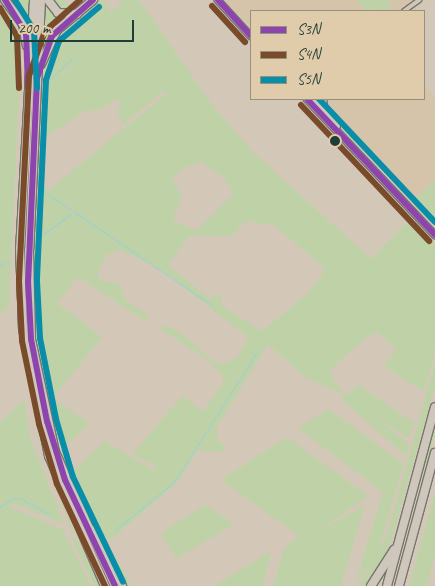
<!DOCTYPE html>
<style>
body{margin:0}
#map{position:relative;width:435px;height:586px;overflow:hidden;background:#d3c8b7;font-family:Caveat,sans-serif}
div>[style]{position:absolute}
.built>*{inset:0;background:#d5c3aa}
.green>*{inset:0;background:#bfd2a7}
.stream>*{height:1px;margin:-0.5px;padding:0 0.5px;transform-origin:0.5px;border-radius:0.5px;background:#9ccfd6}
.roads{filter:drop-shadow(1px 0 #76766d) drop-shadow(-1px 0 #76766d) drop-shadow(0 1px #76766d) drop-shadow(0 -1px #76766d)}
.minor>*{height:4px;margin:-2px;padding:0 2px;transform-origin:2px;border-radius:2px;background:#cfc7bb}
.secondary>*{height:5.5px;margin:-2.75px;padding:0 2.75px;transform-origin:2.75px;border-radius:2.75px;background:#cfc7bb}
.motorway>*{height:8px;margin:-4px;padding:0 4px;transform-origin:4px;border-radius:4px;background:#cfc7bb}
.bus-1>*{height:6px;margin:-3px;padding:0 3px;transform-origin:3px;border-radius:3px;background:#8e44ad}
.bus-2>*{height:6px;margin:-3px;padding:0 3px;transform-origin:3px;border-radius:3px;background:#7a4b2a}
.bus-3>*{height:6px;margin:-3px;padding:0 3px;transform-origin:3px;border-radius:3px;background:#088ea8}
.dots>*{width:14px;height:14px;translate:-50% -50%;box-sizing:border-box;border:2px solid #e0cbaa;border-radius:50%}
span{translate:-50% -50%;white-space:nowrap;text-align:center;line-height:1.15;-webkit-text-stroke:4px #e0cbaa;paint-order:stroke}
.legend{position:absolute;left:250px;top:10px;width:175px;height:90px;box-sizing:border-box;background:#e0cbaa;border:1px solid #93927b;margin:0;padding:6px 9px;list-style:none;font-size:15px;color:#1f3d34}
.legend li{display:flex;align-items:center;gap:10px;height:25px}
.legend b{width:25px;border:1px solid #93927b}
.scale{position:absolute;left:10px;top:20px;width:124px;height:22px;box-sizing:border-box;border:2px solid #1f3d34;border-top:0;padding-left:6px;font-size:15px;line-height:18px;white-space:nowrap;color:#1f3d34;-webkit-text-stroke:4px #e0cbaa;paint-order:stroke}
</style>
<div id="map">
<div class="built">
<div style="clip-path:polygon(225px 0,426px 0,413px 11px,251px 11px,251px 28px)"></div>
<div style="clip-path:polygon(424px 84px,435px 100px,435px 180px,412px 201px,316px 99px,424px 99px)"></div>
</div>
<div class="green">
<div style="clip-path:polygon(0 0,21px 24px,24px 33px,26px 50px,23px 114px,25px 51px,22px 33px,9px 306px,0 314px)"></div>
<div style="clip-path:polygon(8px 0,29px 0,29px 32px,20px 12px)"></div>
<div style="clip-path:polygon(51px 0,61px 0,81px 11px,59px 10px)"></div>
<div style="clip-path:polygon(evenodd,97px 0,104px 0,111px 12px,124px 0,139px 0,211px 103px,255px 154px,371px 259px,411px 218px,435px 245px,435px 351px,424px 392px,384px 366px,396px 350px,378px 332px,364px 339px,331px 369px,332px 379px,346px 395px,358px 385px,415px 423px,408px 438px,376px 418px,409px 444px,407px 457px,342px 400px,345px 395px,306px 378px,268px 344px,217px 427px,217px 440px,226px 446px,222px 452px,197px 451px,179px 481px,112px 539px,105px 537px,131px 586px,127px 586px,99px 537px,63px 457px,43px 379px,32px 287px,45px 55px,64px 28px,87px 14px,97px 0,163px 91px,166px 94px,48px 191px,42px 186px,43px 139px,85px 111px,101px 110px,115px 99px,122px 103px,117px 111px,123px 125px,163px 91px,97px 0,201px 161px,224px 178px,234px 193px,196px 231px,173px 220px,182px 196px,172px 180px,182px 169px,201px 161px,97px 0,247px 221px,275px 226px,323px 267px,323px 274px,305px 296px,262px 331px,220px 305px,223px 295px,209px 298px,168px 265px,189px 236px,231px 236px,247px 221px,97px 0,120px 250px,160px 269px,249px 338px,236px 359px,218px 365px,188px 339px,168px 326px,158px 327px,207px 360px,223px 376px,223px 384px,203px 411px,182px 396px,132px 454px,157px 467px,154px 471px,105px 441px,71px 473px,63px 448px,90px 424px,53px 398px,102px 337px,57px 303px,78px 277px,148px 323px,147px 314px,126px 301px,118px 283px,101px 281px,97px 274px,106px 255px,120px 250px)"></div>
<div style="clip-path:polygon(357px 0,387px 0,394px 8px,366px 11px)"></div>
<div style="clip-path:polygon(47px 2px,56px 14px,70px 18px,44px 46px)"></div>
<div style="clip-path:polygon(22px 117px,16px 260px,19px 341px,15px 257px)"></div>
<div style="clip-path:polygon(29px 176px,25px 254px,27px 320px,24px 250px)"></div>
<div style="clip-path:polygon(435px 180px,435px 226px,412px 201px)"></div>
<div style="clip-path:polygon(20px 344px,43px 451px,74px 533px,72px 534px,39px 440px)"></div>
<div style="clip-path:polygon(435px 362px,435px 386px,392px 539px,377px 572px,367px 586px,359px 586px,388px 531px)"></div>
<div style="clip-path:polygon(24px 399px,30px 437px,64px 524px,13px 503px,10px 507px,63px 530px,91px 586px,0 586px,0 422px)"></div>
<div style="clip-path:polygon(328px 409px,404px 464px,377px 554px,355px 585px,383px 492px,298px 428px)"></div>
<div style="clip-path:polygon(435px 426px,435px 433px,421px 483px,419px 482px)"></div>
<div style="clip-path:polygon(287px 437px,368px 496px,319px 531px,365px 505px,341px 586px,273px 586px,284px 549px,299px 536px,221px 480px)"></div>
<div style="clip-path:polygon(435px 491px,435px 553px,427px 586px,409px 586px)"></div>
<div style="clip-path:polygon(205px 505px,234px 524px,176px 559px,161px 533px)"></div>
<div style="clip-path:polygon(76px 536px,78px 541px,101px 586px,94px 586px,72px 539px)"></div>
<div style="clip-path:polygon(271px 551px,263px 586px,214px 586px)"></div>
</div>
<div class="stream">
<div style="left:46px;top:193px;width:8px;rotate:-120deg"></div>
<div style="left:42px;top:186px;width:103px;rotate:-87.8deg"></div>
<div style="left:46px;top:83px;width:35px;rotate:-43deg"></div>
<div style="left:48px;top:195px;width:27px;rotate:33deg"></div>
<div style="left:74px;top:212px;width:166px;rotate:34deg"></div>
<div style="left:38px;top:238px;width:41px;rotate:-36deg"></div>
<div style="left:0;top:266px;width:7px;rotate:-34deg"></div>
<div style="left:0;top:507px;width:15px;rotate:-37deg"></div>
<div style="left:12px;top:498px;width:9px;rotate:6deg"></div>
<div style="left:21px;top:499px;width:32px;rotate:28deg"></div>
<div style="left:115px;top:530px;width:76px;rotate:-39.1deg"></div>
<div style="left:174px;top:482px;width:156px;rotate:-57.5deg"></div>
</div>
<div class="roads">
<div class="minor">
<div style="left:404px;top:11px;width:19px;rotate:-36deg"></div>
<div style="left:324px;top:99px;width:12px;rotate:81deg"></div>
</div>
<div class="secondary">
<div style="left:218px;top:0;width:49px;rotate:47.5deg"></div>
<div style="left:307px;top:99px;width:187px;rotate:46.7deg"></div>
<div style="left:315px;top:99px;width:35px;rotate:51deg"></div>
</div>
<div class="motorway">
<div style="left:5px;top:0;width:30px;rotate:53deg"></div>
<div style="left:23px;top:24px;width:22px;rotate:80deg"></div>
<div style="left:34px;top:0;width:248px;rotate:93.2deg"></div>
<div style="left:20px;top:248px;width:81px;rotate:87.9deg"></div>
<div style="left:23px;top:329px;width:130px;rotate:78.4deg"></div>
<div style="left:49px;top:456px;width:142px;rotate:66.7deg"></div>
<div style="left:41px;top:0;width:250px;rotate:92.7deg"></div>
<div style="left:29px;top:250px;width:89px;rotate:88.7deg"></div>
<div style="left:31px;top:339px;width:116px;rotate:78deg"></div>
<div style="left:55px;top:452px;width:147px;rotate:65.9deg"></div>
<div style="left:48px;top:0;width:16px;rotate:52deg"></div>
<div style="left:58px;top:13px;width:19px;rotate:3deg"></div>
<div style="left:41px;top:64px;width:38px;rotate:-65deg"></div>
<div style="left:57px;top:30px;width:47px;rotate:-39.8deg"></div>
<div style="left:92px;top:530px;width:64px;rotate:61.8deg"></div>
<div style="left:371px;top:586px;width:43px;rotate:-57.4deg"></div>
<div style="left:387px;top:586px;width:185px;rotate:-75deg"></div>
<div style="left:399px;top:586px;width:138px;rotate:-74.9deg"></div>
</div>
</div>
<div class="bus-1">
<div style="left:5px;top:0;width:39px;rotate:58deg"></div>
<div style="left:26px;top:33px;width:55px;rotate:87.9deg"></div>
<div style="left:93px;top:0;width:55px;rotate:138.7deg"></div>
<div style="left:52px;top:36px;width:45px;rotate:109.7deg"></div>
<div style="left:37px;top:78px;width:203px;rotate:92.5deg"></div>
<div style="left:28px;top:281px;width:58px;rotate:87deg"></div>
<div style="left:31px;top:339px;width:84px;rotate:79deg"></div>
<div style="left:47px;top:421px;width:62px;rotate:73deg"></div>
<div style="left:65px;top:480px;width:117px;rotate:64.7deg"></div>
<div style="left:218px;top:0;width:49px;rotate:47.5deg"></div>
<div style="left:307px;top:99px;width:187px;rotate:46.7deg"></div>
</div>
<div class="bus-2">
<div style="left:80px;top:0;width:47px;rotate:138.5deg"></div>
<div style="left:45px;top:31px;width:48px;rotate:109.6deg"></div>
<div style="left:29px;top:76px;width:205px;rotate:92.8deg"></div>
<div style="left:19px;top:281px;width:60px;rotate:87.1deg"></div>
<div style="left:22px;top:341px;width:85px;rotate:78.4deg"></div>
<div style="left:39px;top:424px;width:63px;rotate:73.3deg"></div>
<div style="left:57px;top:484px;width:113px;rotate:64.8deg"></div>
<div style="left:212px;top:6px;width:49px;rotate:47.5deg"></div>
<div style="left:0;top:8px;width:33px;rotate:59deg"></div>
<div style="left:17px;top:36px;width:52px;rotate:87.8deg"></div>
<div style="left:301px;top:105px;width:187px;rotate:46.7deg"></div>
</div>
<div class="bus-3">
<div style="left:15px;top:0;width:36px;rotate:58deg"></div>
<div style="left:34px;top:31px;width:57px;rotate:87deg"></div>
<div style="left:99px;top:7px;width:52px;rotate:139.6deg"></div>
<div style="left:59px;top:41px;width:41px;rotate:108.4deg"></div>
<div style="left:46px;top:80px;width:201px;rotate:92.6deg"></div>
<div style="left:37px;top:281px;width:57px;rotate:87deg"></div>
<div style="left:40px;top:338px;width:83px;rotate:78.8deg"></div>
<div style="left:56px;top:419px;width:60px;rotate:73.7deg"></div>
<div style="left:73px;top:477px;width:116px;rotate:64.5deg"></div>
<div style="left:319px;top:99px;width:169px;rotate:46.7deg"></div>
</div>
<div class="dots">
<div style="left:335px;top:141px;background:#1f3d34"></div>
</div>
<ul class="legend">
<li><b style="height:6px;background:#8e44ad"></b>S3N</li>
<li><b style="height:6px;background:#7a4b2a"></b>S4N</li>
<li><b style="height:6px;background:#088ea8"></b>S5N</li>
</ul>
<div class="scale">200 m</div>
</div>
